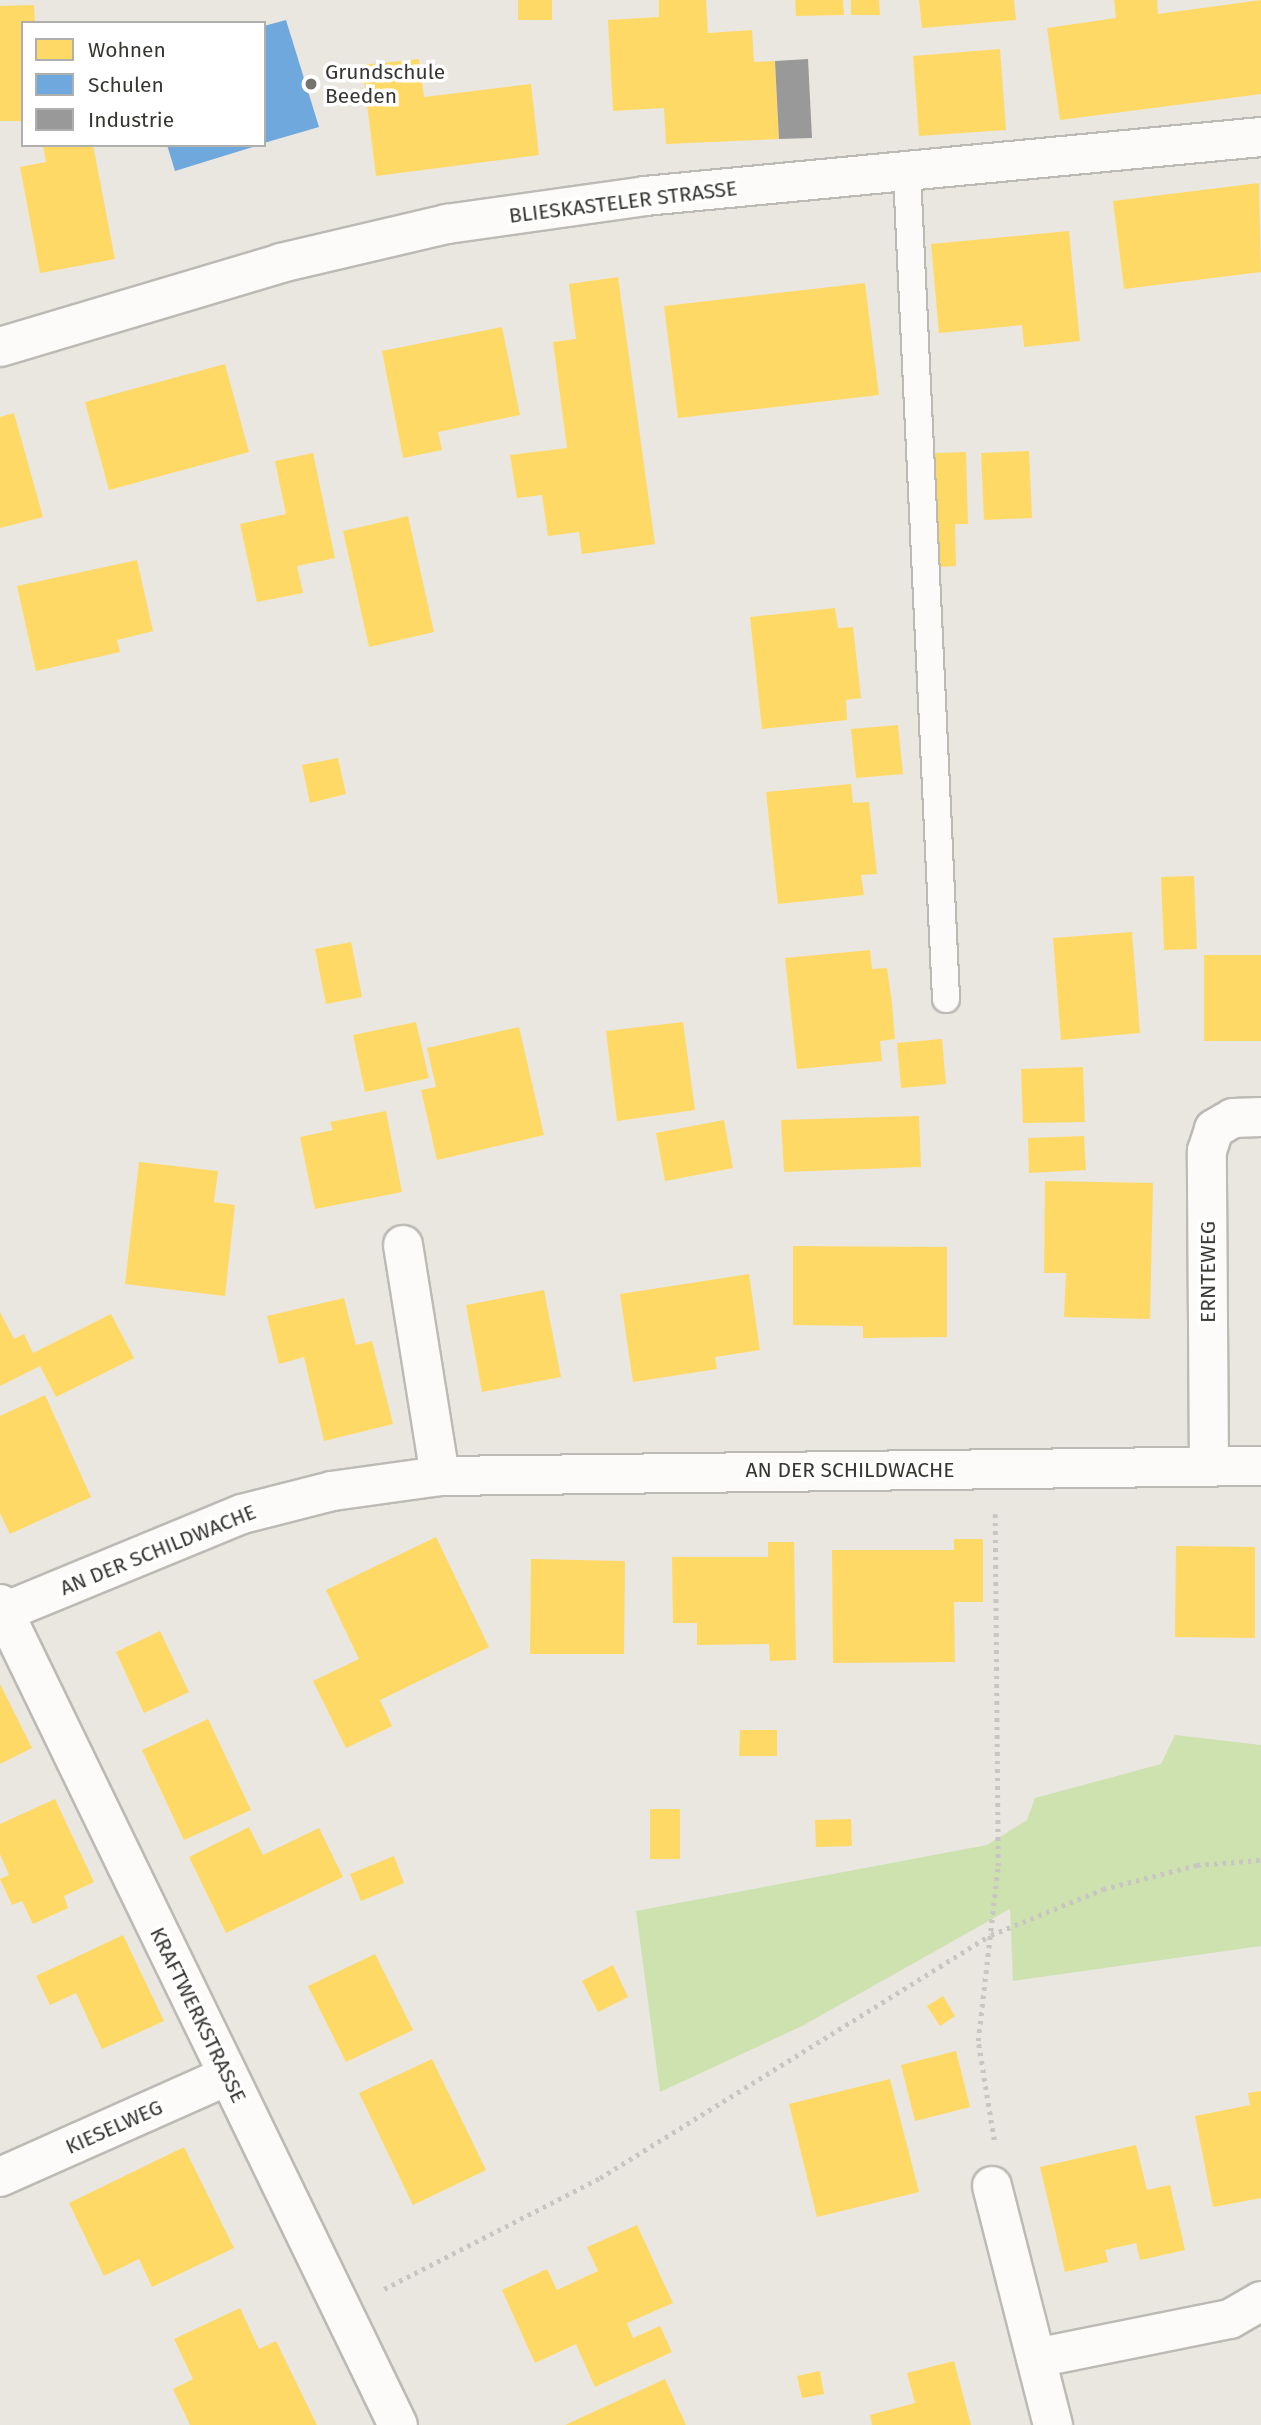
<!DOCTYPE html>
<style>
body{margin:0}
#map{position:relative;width:1261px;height:2425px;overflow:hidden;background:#e9e7e0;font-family:"Fira Sans",sans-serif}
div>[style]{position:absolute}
.green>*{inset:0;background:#cee2b0}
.homes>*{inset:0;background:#ffd966}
.schools>*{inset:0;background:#6fa8dc}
.industry>*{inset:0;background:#999}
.path>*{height:4.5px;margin-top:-2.25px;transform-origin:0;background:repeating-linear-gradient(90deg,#c7c6c3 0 3.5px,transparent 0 8.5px)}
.roads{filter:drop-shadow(2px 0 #bcbab5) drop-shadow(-2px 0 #bcbab5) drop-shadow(0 2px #bcbab5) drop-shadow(0 -2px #bcbab5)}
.service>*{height:26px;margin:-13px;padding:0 13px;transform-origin:13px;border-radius:13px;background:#fcfbfa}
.minor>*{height:38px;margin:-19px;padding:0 19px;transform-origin:19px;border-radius:19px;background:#fcfbfa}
.tertiary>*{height:38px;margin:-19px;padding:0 19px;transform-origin:19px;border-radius:19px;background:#fcfbfa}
.dots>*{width:19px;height:19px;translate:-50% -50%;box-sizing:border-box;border:4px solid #fff;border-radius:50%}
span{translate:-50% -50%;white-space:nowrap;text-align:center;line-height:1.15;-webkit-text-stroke:7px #fff;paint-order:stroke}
.poi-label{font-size:21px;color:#373631}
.left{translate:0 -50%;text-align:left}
.street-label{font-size:21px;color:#373631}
.legend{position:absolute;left:21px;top:21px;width:245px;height:126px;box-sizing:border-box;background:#fff;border:2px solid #afafad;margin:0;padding:9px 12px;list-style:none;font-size:21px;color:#373631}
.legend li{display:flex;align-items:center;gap:14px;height:35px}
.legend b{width:35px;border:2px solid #afafad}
</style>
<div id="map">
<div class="green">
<div style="clip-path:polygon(1175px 1735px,1261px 1745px,1261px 1946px,1013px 1981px,1010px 1909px,802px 2026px,660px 2092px,636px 1911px,987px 1845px,1027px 1820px,1035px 1798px,1161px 1764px)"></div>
</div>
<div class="homes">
<div style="clip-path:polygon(518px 0,552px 0,552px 20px,518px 20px)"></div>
<div style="clip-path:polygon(659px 0,706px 0,708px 33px,752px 30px,754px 62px,775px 61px,779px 139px,666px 144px,664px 108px,613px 111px,608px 20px,659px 17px)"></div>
<div style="clip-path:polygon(795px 0,843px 0,844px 15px,796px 16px)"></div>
<div style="clip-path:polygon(851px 0,879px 0,880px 15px,851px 15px)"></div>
<div style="clip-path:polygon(919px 0,1014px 0,1016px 20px,922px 28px)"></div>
<div style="clip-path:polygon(1114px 0,1157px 0,1158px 14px,1261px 0,1261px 94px,1060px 120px,1047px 28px,1116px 18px)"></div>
<div style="clip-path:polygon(34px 5px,35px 23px,23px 23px,23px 121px,0 121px,0 6px)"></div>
<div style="clip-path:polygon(1000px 49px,1006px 130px,919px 136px,913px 56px)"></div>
<div style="clip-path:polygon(419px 59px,424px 97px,531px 84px,539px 155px,376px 176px,362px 65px)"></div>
<div style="clip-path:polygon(43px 145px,93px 145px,115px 259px,40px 273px,20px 167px,46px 162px)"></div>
<div style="clip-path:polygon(1259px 183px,1261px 272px,1124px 289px,1113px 201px)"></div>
<div style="clip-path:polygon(1069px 231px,1080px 341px,1024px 347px,1022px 325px,939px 333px,931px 244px)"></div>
<div style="clip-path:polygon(618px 277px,655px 544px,582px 554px,579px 532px,548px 536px,542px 495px,517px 498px,510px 455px,567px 448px,553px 342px,576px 339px,569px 284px)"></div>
<div style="clip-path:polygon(865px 283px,879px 395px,678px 418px,664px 306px)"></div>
<div style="clip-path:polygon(502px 327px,520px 415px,438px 432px,442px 450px,403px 458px,382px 351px)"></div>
<div style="clip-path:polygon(225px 364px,249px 452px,109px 490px,85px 402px)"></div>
<div style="clip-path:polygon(14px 413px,43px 517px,0 528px,0 417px)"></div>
<div style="clip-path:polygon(1029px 451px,1032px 518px,984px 520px,981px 453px)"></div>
<div style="clip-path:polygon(966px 452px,968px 524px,955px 524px,956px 566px,939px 567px,935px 453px)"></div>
<div style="clip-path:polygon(313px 453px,335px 558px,297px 566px,303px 593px,257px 602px,240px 524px,286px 514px,275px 461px)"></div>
<div style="clip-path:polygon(408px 516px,434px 632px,369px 647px,343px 531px)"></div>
<div style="clip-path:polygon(137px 560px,153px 631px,117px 640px,120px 652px,36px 671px,17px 586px)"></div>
<div style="clip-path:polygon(835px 608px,838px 628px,853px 627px,861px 698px,846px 700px,847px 720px,762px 729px,750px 617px)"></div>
<div style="clip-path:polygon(898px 725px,903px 774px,856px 778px,851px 729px)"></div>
<div style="clip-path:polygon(338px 758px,346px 794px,310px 803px,302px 765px)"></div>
<div style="clip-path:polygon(851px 784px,853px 803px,869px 802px,877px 874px,861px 875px,864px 895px,778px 904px,766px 792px)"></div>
<div style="clip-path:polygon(1194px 876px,1197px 949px,1164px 950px,1161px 877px)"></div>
<div style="clip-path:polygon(1132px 932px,1140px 1033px,1061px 1040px,1053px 938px)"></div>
<div style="clip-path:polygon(351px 942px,362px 997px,326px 1004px,315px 949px)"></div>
<div style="clip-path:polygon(870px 950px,872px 969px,887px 968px,892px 1003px,895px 1039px,880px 1041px,882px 1061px,797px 1069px,785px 958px)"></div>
<div style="clip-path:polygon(1204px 955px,1261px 955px,1261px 1041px,1204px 1041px)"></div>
<div style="clip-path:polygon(416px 1022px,429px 1078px,365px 1092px,353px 1035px)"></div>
<div style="clip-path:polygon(683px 1022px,695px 1110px,617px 1121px,606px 1031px)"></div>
<div style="clip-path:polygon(519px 1027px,544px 1135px,437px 1160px,421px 1090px,436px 1087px,427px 1048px)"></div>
<div style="clip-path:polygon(942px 1039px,946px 1084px,901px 1088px,897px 1043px)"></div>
<div style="clip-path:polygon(1083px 1067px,1085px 1122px,1023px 1123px,1021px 1069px)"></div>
<div style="clip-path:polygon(386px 1111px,402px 1192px,315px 1209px,300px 1137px,333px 1130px,330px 1122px)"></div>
<div style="clip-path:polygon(919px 1116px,921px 1167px,784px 1172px,781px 1120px)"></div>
<div style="clip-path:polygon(724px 1120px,733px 1168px,665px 1181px,656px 1133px)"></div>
<div style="clip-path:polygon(1084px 1136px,1086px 1170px,1029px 1173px,1028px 1138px)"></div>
<div style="clip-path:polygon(139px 1162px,218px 1171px,214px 1202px,235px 1205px,225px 1296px,125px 1284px)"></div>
<div style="clip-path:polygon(1045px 1181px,1153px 1183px,1150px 1319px,1064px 1317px,1066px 1273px,1044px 1273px)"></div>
<div style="clip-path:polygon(793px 1246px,947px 1247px,947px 1337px,863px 1338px,863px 1326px,793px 1325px)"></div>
<div style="clip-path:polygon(749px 1274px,760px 1350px,715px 1357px,717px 1369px,633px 1382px,620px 1294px)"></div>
<div style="clip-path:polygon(544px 1290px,561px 1377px,482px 1392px,466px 1305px)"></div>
<div style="clip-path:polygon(344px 1298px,356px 1345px,372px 1341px,393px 1424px,324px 1441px,304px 1357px,279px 1364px,267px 1316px)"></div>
<div style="clip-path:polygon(0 1312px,14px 1339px,24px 1334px,33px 1353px,111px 1314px,134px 1358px,56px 1397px,40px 1366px,0 1386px)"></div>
<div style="clip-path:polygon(45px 1395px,91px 1497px,10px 1534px,0 1513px,0 1416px)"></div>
<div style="clip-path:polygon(436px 1537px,489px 1647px,380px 1700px,392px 1726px,346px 1748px,313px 1681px,359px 1659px,326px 1590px)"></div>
<div style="clip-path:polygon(954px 1539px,983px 1539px,983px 1602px,954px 1602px,955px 1662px,833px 1663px,832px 1550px,954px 1550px)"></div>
<div style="clip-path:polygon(768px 1542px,794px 1542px,796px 1660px,770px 1661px,769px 1644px,697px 1645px,697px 1623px,673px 1623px,672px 1557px,768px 1557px)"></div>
<div style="clip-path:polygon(1176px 1546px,1255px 1547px,1255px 1638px,1175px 1637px)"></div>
<div style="clip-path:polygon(531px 1559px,625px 1561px,624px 1654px,530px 1654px)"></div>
<div style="clip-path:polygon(160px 1631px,189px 1692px,144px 1713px,116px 1652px)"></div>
<div style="clip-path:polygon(0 1684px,32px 1748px,0 1764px)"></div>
<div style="clip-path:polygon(208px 1719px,251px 1810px,184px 1840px,142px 1750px)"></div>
<div style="clip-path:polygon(740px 1730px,777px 1730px,777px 1756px,739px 1756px)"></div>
<div style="clip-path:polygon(55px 1799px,94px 1882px,64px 1896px,68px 1908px,33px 1924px,22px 1901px,12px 1905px,0 1879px,9px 1875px,0 1854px,0 1824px)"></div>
<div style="clip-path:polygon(650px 1809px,680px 1809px,680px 1859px,650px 1859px)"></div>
<div style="clip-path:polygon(851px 1819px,852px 1846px,816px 1847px,815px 1820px)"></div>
<div style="clip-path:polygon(249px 1827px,263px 1855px,319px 1828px,343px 1877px,226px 1933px,189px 1857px)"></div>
<div style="clip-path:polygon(394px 1856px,404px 1883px,361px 1901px,350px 1874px)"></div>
<div style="clip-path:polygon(123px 1935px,164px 2021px,102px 2049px,76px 1993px,50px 2005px,36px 1976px)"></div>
<div style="clip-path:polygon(375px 1954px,413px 2030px,346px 2062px,308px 1986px)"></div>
<div style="clip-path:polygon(613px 1965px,628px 1997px,598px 2012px,582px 1981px)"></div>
<div style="clip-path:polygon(943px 1996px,955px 2016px,940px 2026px,927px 2006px)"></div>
<div style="clip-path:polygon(956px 2051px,970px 2107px,915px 2121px,901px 2065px)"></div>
<div style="clip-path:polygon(432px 2059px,486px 2170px,413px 2205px,359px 2093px)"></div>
<div style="clip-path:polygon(890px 2079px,919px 2192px,817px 2217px,789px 2104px)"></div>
<div style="clip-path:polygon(1261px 2091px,1261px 2198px,1213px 2207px,1195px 2116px,1250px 2105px,1248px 2093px)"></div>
<div style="clip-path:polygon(1136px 2145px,1147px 2190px,1170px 2185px,1185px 2250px,1140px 2260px,1136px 2243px,1105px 2250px,1108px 2262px,1065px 2272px,1040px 2167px)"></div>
<div style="clip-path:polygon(184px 2147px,234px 2248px,152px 2287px,139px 2259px,104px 2276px,69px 2203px)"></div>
<div style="clip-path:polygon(637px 2225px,673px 2303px,627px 2323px,633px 2338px,660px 2326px,672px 2352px,595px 2387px,576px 2344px,535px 2363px,502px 2290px,547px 2269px,557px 2290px,598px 2271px,587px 2247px)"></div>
<div style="clip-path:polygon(240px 2308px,259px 2349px,276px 2341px,317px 2425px,190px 2425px,173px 2389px,193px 2379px,174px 2339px)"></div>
<div style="clip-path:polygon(954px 2361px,971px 2425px,872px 2425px,870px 2415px,915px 2403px,907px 2373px)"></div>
<div style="clip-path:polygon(820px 2371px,824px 2394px,802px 2398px,797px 2376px)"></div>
<div style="clip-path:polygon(665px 2379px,686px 2425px,565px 2425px)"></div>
</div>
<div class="schools">
<div style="clip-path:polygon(286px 20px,319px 127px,264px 143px,264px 26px)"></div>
<div style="clip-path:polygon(167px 145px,256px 145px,256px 146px,175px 171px)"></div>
</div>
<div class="industry">
<div style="clip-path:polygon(808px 59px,812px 138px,779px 139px,775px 61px)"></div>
</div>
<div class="path">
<div style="left:994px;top:2140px;width:100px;rotate:-99.2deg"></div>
<div style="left:978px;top:2041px;width:176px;rotate:-83.5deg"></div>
<div style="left:998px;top:1866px;width:352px;rotate:-90.5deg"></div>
<div style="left:384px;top:2289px;width:243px;rotate:-27.2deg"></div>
<div style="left:600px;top:2178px;width:460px;rotate:-31.9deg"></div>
<div style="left:991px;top:1935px;width:121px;rotate:-22.3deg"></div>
<div style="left:1103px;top:1889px;width:97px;rotate:-14.3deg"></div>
<div style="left:1197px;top:1865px;width:64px;rotate:-4.5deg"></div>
</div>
<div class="roads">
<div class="service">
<div style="left:907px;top:174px;width:826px;rotate:87.29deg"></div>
</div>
<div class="minor">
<div style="left:403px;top:1245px;width:234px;rotate:80.9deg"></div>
<div style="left:1209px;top:1467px;width:316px;rotate:-90.4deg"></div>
<div style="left:1207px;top:1151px;width:23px;rotate:-72deg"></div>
<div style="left:1214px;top:1129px;width:22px;rotate:-30deg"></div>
<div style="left:1233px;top:1118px;width:28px;rotate:-2deg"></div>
<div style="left:0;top:1604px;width:912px;rotate:64.14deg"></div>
<div style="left:4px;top:1612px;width:257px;rotate:-22.4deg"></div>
<div style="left:242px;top:1514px;width:93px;rotate:-14.3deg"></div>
<div style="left:332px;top:1491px;width:109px;rotate:-7.9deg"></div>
<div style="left:440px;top:1476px;width:821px;rotate:-0.7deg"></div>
<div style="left:0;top:2177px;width:248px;rotate:-24deg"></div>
<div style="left:992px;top:2186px;width:247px;rotate:75.7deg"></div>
<div style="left:1036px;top:2358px;width:198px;rotate:-11.4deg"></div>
<div style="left:1230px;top:2319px;width:36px;rotate:-30deg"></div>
</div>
<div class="tertiary">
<div style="left:0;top:347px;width:293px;rotate:-16.6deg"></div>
<div style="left:281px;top:263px;width:171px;rotate:-13.2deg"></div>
<div style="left:447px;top:224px;width:200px;rotate:-8deg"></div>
<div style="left:645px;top:196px;width:619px;rotate:-5.47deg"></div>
</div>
</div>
<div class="dots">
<div style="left:311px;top:84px;background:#75746e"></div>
</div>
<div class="poi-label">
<span class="left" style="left:325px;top:84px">Grundschule<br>Beeden</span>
</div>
<div class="street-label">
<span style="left:623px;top:202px;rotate:-7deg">BLIESKASTELER STRASSE</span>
<span style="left:1208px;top:1272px;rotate:-90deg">ERNTEWEG</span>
<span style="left:850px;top:1470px">AN DER SCHILDWACHE</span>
<span style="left:158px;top:1550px;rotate:-22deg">AN DER SCHILDWACHE</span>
<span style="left:198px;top:2015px;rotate:64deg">KRAFTWERKSTRASSE</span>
<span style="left:114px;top:2127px;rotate:-24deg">KIESELWEG</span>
</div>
<ul class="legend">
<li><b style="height:19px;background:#ffd966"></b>Wohnen</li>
<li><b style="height:19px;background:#6fa8dc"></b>Schulen</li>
<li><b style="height:19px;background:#999"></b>Industrie</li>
</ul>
</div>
